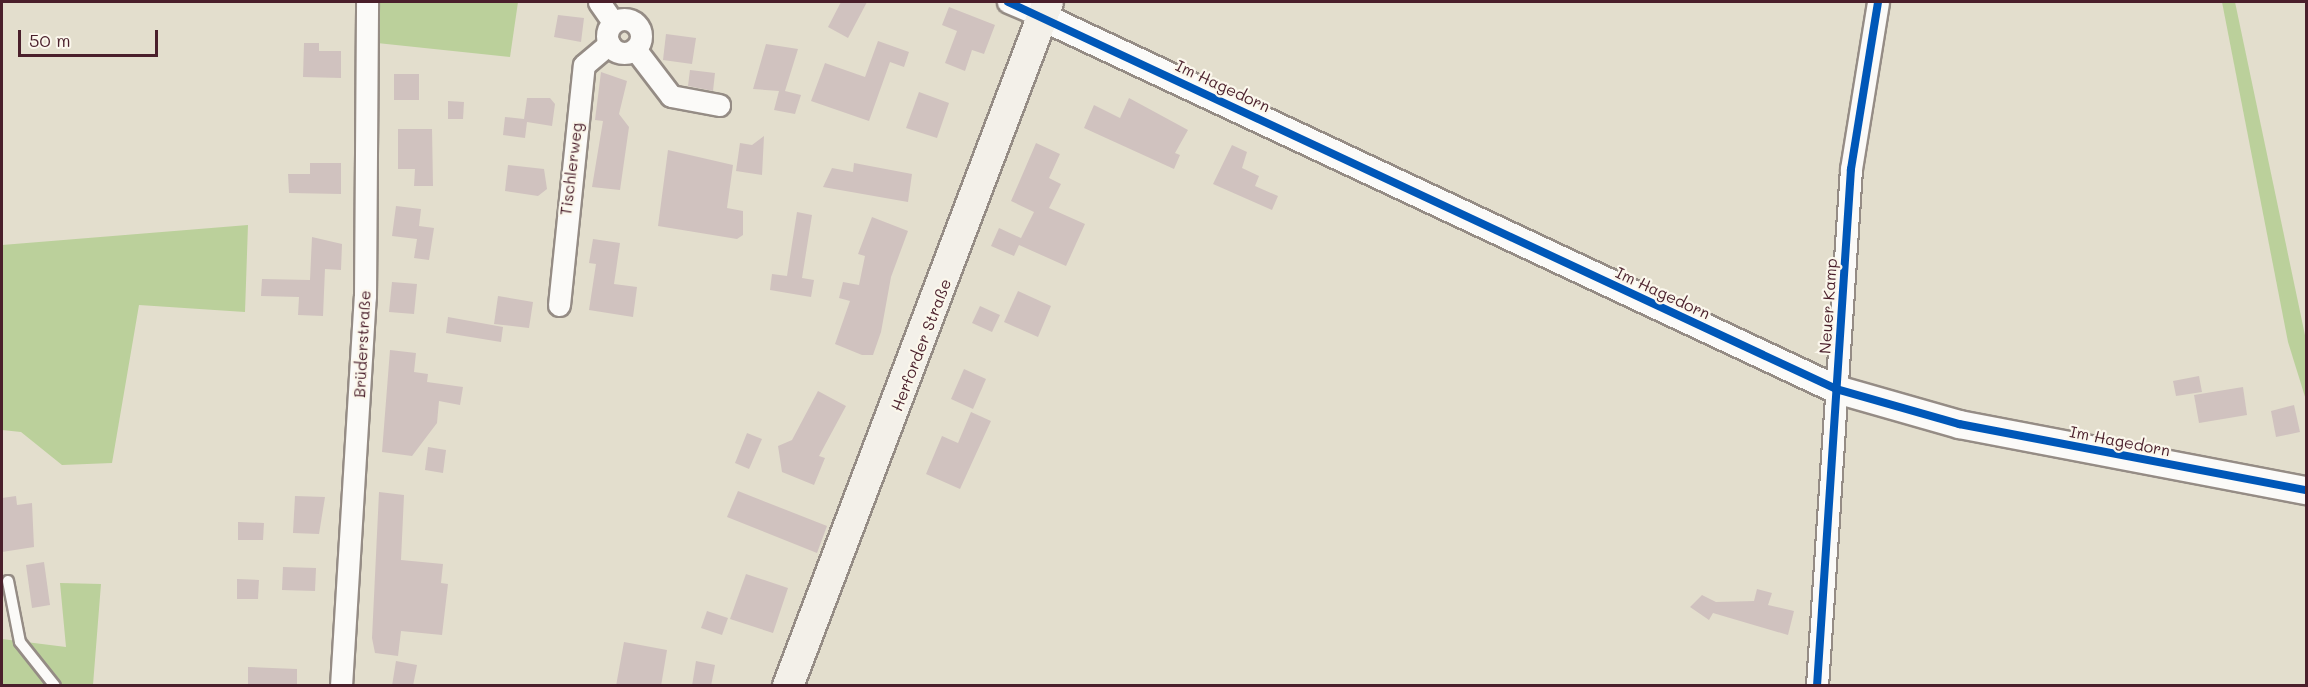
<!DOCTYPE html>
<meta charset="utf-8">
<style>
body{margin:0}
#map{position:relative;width:2308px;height:687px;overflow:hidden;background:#e3decd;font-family:Mali,sans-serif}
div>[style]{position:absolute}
.green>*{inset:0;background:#bbd09b}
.building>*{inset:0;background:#d0c2bf}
.roads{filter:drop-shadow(2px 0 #958c85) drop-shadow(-2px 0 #958c85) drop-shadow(0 2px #958c85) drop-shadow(0 -2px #958c85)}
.service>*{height:10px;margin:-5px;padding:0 5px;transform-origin:5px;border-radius:5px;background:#fbfaf8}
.minor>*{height:21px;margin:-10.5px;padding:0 10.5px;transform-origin:10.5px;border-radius:10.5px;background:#fbfaf8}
.minor>.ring{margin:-10.5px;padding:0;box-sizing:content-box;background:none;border:21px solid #fbfaf8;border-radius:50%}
.tertiary>*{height:27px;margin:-13.5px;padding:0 13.5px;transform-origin:13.5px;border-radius:13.5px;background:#fbfaf8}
.secondary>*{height:30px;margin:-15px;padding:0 15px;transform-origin:15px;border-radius:15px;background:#f3f0e9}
.cycleway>*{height:8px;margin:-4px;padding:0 4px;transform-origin:4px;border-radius:4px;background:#0057b8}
span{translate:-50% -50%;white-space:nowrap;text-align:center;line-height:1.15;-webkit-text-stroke:4.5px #fbf7ec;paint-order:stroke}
.street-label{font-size:16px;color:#4a1f2b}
.frame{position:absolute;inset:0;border:3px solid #4a1f2b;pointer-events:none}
.scale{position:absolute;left:18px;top:30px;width:140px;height:27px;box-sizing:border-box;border:3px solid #4a1f2b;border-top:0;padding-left:8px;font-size:18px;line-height:21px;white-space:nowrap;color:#4a1f2b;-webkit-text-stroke:4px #fbf7ec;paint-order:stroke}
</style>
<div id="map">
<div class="green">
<div style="clip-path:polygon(378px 2px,518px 2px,510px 57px,377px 43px)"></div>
<div style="clip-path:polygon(2222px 2px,2235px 2px,2306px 340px,2306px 400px,2288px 342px)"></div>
<div style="clip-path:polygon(248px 225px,245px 312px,139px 305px,112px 463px,62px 465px,21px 432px,2px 430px,2px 245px)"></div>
<div style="clip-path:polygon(60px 583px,101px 584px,93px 685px,2px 685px,2px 639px,66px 647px)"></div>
</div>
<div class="building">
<div style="clip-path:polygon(841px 2px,867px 2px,848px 38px,828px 27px)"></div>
<div style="clip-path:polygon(949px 7px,995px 25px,984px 54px,972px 50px,965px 71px,945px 63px,957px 31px,942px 25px)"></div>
<div style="clip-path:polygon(558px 15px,584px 18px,581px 42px,554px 37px)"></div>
<div style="clip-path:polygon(666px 34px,696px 38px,692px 64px,663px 60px)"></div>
<div style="clip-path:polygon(878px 41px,909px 52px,904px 67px,890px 62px,869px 121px,811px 101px,825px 63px,865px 77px)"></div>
<div style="clip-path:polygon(304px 43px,319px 43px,319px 51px,341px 51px,341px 78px,303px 77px)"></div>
<div style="clip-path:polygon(766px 44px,798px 49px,785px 91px,801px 95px,795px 114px,774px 110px,779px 91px,753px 89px)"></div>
<div style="clip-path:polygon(690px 70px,715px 73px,713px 91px,688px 86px)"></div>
<div style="clip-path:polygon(601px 72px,627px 81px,619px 114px,629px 127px,620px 190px,592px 187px,603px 121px,595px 120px)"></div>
<div style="clip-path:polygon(394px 74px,419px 74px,419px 100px,394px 100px)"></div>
<div style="clip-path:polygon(919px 92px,949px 103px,937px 138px,906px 128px)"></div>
<div style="clip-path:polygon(527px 98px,550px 98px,555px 104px,552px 126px,527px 122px,525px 138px,503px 135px,505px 117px,524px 119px)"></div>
<div style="clip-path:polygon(1129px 98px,1188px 130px,1175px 153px,1180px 155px,1174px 169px,1084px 128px,1094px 105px,1120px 118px)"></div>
<div style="clip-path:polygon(448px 101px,464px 102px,463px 119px,448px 119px)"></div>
<div style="clip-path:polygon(398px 129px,432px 129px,433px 186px,414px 186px,415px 169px,398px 169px)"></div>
<div style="clip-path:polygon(764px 136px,762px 175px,736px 171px,740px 143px,752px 145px)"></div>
<div style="clip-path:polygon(1036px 143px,1060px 154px,1049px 178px,1061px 184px,1049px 208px,1085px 224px,1066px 266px,1019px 245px,1014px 256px,991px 246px,999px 228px,1021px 238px,1034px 212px,1011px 201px)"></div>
<div style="clip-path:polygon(1232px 145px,1247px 152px,1242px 168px,1259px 176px,1255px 186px,1278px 196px,1272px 210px,1213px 184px)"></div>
<div style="clip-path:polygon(668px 150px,733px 165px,727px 208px,743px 211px,743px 235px,737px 239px,658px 226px)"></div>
<div style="clip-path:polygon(310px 163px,341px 163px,341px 194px,289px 193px,288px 174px,310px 174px)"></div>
<div style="clip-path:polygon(854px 163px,912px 174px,908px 202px,823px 187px,832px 168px,853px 172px)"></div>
<div style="clip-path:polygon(508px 165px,544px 169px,547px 189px,538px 196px,505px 191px)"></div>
<div style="clip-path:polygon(396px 206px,421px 209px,419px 226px,434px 228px,429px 260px,414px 258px,417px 239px,392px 236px)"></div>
<div style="clip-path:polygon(797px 212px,812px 215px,802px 278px,814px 280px,811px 297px,770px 290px,772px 274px,787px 276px)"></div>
<div style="clip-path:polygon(872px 217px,908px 231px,891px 277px,881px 332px,873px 355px,862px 355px,835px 344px,850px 301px,839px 298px,843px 282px,859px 285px,865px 256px,858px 254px)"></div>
<div style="clip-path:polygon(312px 237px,342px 244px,341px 270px,325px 269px,323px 316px,298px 315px,299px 297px,261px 296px,262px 279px,310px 280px)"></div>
<div style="clip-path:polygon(593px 239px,620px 243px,614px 284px,637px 287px,633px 317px,589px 310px,596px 264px,589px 263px)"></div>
<div style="clip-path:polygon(392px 282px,417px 284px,414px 314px,389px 312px)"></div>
<div style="clip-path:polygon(1018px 291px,1051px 306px,1038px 337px,1004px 322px)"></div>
<div style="clip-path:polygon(498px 296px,533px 302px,529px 328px,494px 324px)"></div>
<div style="clip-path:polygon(980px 306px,1000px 315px,992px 332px,972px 323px)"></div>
<div style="clip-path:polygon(448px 317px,503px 327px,501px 342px,446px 333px)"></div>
<div style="clip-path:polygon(390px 350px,416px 353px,414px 372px,428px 374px,427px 382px,463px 387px,460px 405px,439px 401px,437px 423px,412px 456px,382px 452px)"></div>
<div style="clip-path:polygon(964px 369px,986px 379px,973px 409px,951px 399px)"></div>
<div style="clip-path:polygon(2199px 376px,2202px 392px,2176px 396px,2173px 381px)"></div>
<div style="clip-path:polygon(2243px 387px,2247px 415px,2199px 423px,2194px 395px)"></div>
<div style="clip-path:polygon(818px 391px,846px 406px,819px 456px,825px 458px,814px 485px,782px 472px,778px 446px,792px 440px)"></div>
<div style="clip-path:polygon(2294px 405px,2300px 432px,2276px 437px,2271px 411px)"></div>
<div style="clip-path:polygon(971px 412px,991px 421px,960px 489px,926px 474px,942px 436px,958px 443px)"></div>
<div style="clip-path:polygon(747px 433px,762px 439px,749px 469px,735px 463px)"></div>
<div style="clip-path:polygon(428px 447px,446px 450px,443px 473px,425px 470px)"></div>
<div style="clip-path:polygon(738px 491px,827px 526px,817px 553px,727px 517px)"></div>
<div style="clip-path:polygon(379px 492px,404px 495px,401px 560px,443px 564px,441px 583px,448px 584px,442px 635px,401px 631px,398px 656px,375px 653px,372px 638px)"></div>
<div style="clip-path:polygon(16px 496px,17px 505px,32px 503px,34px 547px,2px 552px,2px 498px)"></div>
<div style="clip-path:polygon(295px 496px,325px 497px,319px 534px,293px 533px)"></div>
<div style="clip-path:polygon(238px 522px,264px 523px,263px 540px,238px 540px)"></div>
<div style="clip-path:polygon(44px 562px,50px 605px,32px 608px,26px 565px)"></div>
<div style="clip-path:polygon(283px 567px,316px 568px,315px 591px,282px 590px)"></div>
<div style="clip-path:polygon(746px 574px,788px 588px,773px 633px,730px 619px)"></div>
<div style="clip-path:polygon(237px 579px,259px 580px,258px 599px,237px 599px)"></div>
<div style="clip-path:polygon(1757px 589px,1772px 593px,1768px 605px,1794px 611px,1788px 635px,1713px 613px,1709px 620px,1690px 607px,1702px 595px,1716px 602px,1754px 601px)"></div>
<div style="clip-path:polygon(707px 611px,728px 618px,722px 635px,701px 628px)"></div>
<div style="clip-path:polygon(624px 642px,667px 650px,661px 686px,616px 686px)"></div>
<div style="clip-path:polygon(396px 661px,417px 665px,413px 686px,392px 686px)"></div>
<div style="clip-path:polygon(696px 661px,715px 665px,711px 686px,692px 686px)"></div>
<div style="clip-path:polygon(248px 667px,297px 669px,297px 686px,248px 686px)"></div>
</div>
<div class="roads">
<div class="service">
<div style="left:8px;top:581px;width:62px;rotate:78.9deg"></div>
<div style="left:20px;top:642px;width:56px;rotate:51.5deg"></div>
</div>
<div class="minor">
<div style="left:599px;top:2px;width:24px;rotate:55deg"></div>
<div style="left:1008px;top:2px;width:38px;rotate:23deg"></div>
<div class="ring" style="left:607px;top:19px;width:13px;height:13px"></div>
<div style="left:635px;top:49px;width:59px;rotate:52.5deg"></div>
<div style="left:671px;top:96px;width:49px;rotate:10.6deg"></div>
<div style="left:559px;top:305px;width:241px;rotate:-84.1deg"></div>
<div style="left:584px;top:65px;width:33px;rotate:-40deg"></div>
<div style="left:341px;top:686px;width:390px;rotate:-86.5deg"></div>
<div style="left:365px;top:297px;width:295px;rotate:-89.6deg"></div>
<div style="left:1817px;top:686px;width:518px;rotate:-86.24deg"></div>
<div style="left:1851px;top:169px;width:169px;rotate:-80.8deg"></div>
</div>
<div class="tertiary">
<div style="left:1043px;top:17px;width:876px;rotate:25.13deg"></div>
<div style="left:1836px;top:389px;width:128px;rotate:15.9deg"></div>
<div style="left:1959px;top:424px;width:353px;rotate:10.8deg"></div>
</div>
<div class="secondary">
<div style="left:788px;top:686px;width:732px;rotate:-69.19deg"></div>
</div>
</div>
<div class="cycleway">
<div style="left:1008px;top:2px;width:914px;rotate:25.05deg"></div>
<div style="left:1836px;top:389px;width:128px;rotate:15.9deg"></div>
<div style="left:1959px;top:424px;width:353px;rotate:10.8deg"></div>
<div style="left:1817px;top:686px;width:518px;rotate:-86.24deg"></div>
<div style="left:1851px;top:169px;width:169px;rotate:-80.8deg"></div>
</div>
<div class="street-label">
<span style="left:1223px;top:86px;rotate:25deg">Im Hagedorn</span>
<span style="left:571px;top:169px;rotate:-83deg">Tischlerweg</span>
<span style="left:1663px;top:293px;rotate:25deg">Im Hagedorn</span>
<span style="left:1828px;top:306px;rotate:-86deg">Neuer Kamp</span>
<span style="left:362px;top:344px;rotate:-87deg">Brüderstraße</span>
<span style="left:921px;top:345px;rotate:-69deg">Herforder Straße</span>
<span style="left:2120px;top:441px;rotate:11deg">Im Hagedorn</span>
</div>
<div class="frame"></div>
<div class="scale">50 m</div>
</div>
